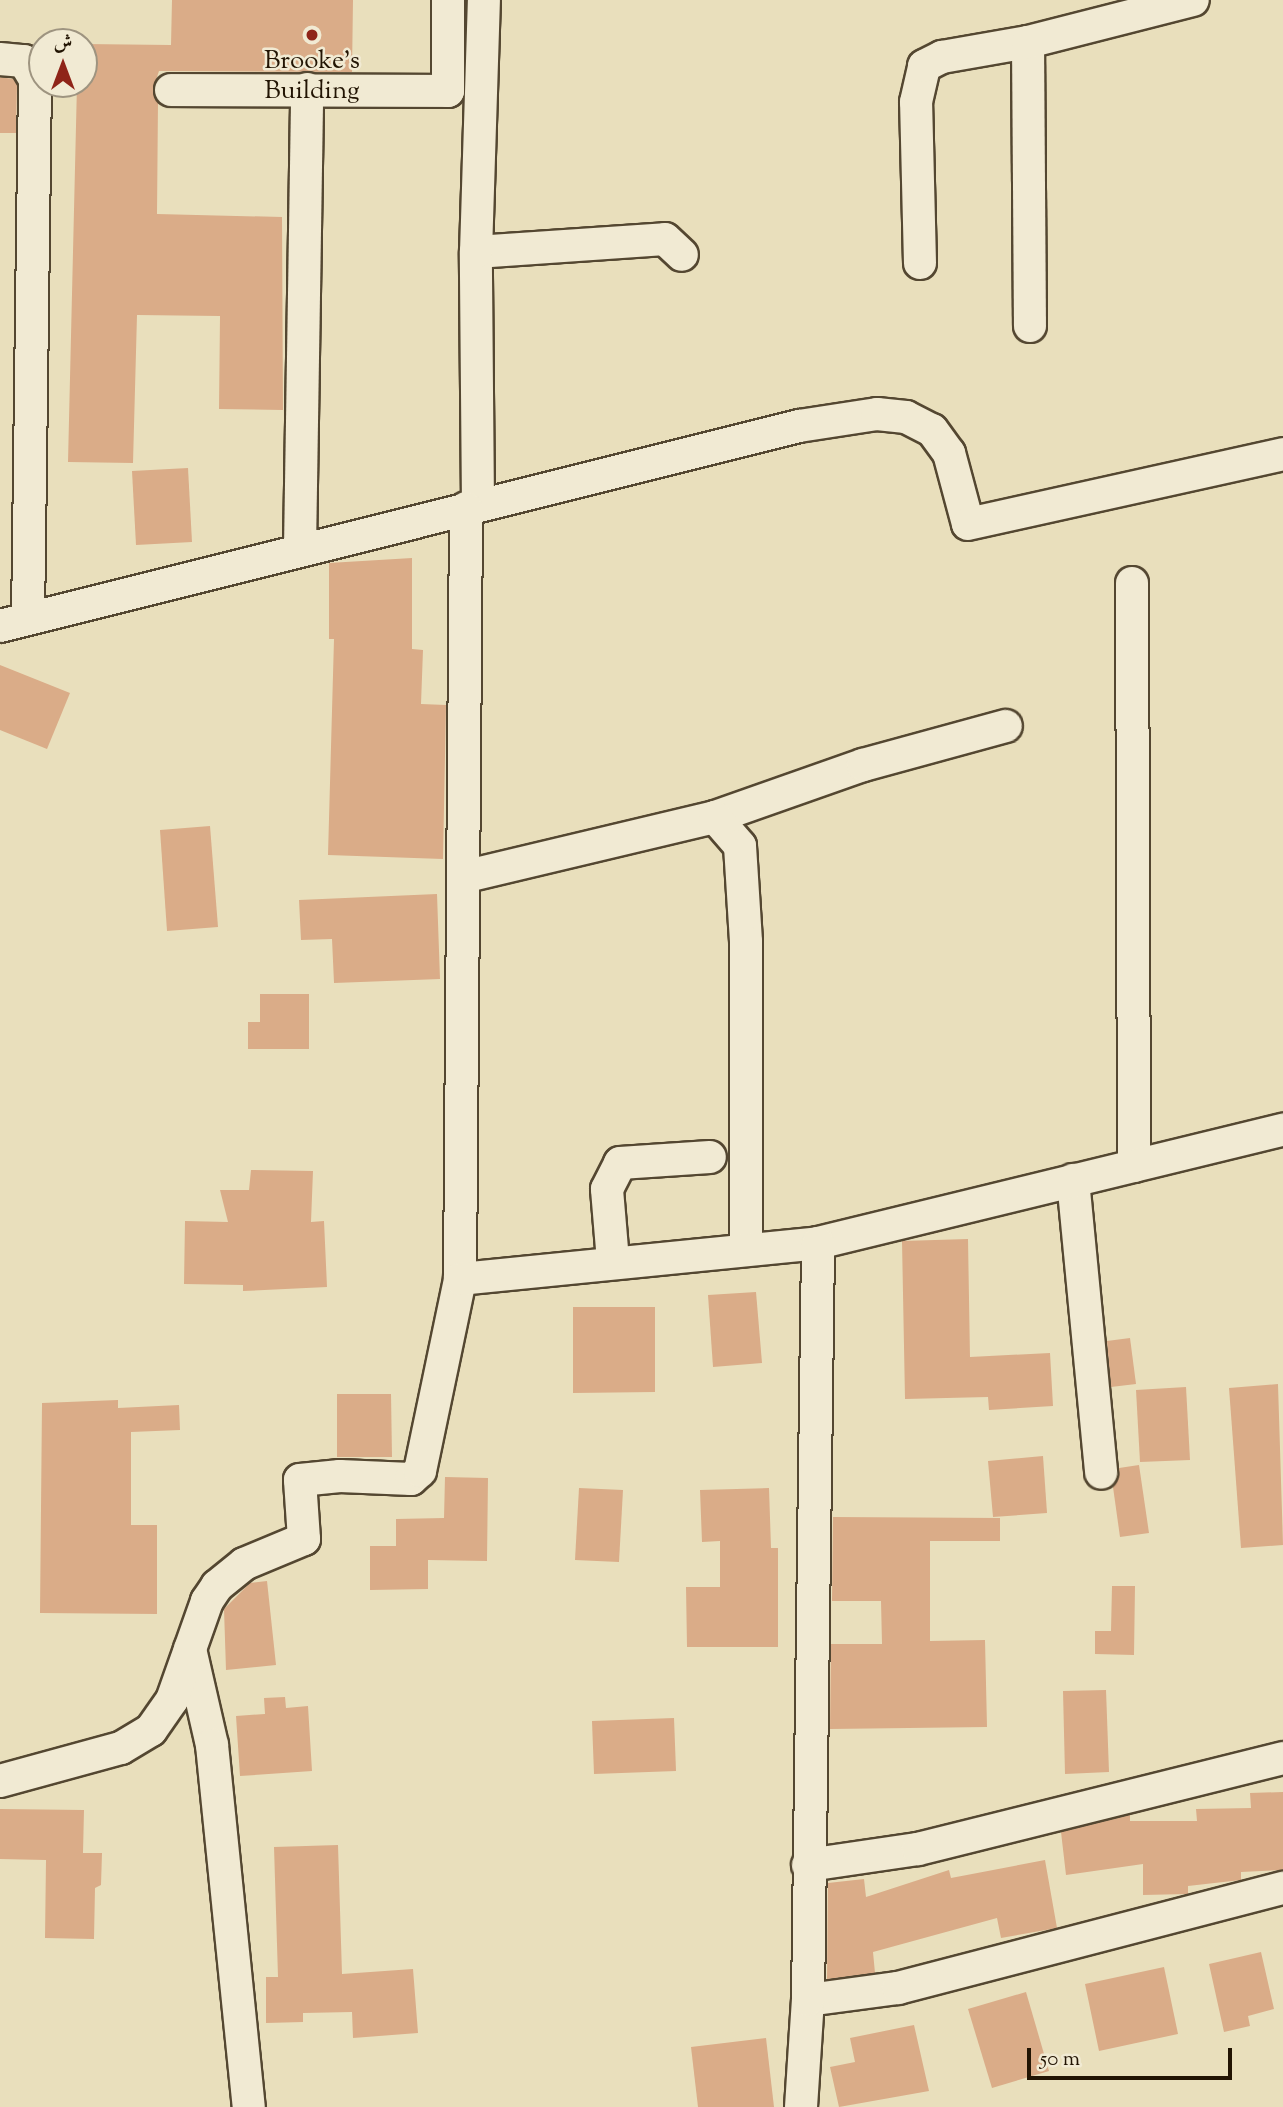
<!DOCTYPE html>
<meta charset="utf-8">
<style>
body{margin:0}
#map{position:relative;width:1283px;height:2107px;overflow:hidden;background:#e9dfbc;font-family:"Sorts Mill Goudy",Amiri,serif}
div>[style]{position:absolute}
.building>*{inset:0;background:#daac88}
.roads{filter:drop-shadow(2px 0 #544731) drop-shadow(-2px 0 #544731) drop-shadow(0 2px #544731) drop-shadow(0 -2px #544731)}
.street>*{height:32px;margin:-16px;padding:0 16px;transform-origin:16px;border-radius:16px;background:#f1ead3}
.dots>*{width:19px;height:19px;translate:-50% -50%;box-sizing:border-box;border:4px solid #f1ead3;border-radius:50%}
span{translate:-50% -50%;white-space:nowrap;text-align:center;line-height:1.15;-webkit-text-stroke:5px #f1ead3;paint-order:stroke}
.poi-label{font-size:26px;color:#221403}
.north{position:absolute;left:28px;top:28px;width:70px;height:70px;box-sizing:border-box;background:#f1ead3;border:2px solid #9e9480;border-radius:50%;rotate:0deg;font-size:19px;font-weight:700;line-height:28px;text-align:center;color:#221403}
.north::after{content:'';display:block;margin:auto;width:24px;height:32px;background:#8f2418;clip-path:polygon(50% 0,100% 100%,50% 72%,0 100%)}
.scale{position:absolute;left:1027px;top:2048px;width:205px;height:32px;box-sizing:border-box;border:4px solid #221403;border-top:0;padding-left:9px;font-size:21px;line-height:24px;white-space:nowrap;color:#221403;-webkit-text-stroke:5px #f1ead3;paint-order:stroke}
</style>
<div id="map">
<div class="building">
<div style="clip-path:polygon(172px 0,353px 0,352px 72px,159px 71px,153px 89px,158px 102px,157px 214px,282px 217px,283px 410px,219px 409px,220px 316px,137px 315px,133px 463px,68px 462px,77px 84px,84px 84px,84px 44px,171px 45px)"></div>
<div style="clip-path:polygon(0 77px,13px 79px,17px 84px,16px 133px,0 133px)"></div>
<div style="clip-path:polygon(188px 468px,192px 542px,136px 545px,132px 471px)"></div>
<div style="clip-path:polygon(412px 558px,412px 649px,423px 650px,421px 704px,446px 705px,443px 859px,328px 855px,334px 639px,329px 639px,329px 563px)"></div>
<div style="clip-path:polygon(0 665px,70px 693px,47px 749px,0 730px)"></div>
<div style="clip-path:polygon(210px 826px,218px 927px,167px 931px,160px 830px)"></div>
<div style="clip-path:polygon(437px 894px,440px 979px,334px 983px,332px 939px,301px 940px,299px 900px)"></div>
<div style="clip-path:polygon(260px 994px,309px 994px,309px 1049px,248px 1049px,248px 1022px,260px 1022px)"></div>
<div style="clip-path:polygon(251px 1170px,313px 1171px,311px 1222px,324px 1221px,327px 1287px,243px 1291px,243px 1285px,184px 1284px,185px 1221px,228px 1222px,220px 1190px,249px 1190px)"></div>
<div style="clip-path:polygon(968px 1239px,970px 1357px,1050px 1353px,1053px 1406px,989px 1410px,988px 1397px,905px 1399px,902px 1241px)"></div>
<div style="clip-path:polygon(756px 1292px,762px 1363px,713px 1367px,708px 1295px)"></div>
<div style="clip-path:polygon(573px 1307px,655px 1307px,655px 1392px,573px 1393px)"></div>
<div style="clip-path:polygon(1130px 1338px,1136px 1384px,1111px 1387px,1107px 1341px)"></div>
<div style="clip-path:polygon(1278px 1384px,1283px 1545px,1241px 1548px,1229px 1388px)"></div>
<div style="clip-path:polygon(1186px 1387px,1190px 1460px,1140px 1462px,1136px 1390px)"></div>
<div style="clip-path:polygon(337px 1394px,391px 1394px,392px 1457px,337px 1457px)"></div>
<div style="clip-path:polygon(118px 1400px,118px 1408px,179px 1405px,180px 1430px,131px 1432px,131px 1525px,157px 1525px,157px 1614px,40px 1613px,42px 1403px)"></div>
<div style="clip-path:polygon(1043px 1456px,1047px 1513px,993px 1517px,988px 1461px)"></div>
<div style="clip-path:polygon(1139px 1465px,1149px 1533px,1120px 1537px,1113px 1487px,1119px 1468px)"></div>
<div style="clip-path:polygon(445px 1477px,488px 1478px,487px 1561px,428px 1560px,428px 1589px,370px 1590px,370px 1546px,396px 1546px,396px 1519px,444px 1518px)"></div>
<div style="clip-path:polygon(579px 1488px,623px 1490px,619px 1562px,575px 1560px)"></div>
<div style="clip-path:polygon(769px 1488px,771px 1548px,778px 1548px,778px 1647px,687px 1647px,686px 1587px,720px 1587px,720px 1541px,702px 1542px,700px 1490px)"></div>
<div style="clip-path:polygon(833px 1517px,1000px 1518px,1000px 1541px,930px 1541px,930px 1641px,985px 1640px,987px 1727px,830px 1729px,831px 1644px,882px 1644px,881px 1601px,832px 1601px)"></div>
<div style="clip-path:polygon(267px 1581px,276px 1665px,226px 1670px,224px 1609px,250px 1583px)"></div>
<div style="clip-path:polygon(1112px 1586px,1135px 1586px,1134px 1655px,1095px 1654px,1095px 1631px,1111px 1631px)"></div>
<div style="clip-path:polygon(1106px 1690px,1109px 1772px,1065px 1774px,1063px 1691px)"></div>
<div style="clip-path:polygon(285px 1697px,286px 1708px,308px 1706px,312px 1771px,240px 1776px,236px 1716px,265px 1714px,264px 1698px)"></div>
<div style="clip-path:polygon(674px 1718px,676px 1771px,594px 1774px,592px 1721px)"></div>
<div style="clip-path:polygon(1283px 1792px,1283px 1870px,1241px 1872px,1241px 1880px,1188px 1886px,1188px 1894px,1143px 1895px,1143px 1864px,1066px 1875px,1061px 1832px,1130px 1815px,1130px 1821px,1197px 1821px,1196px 1809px,1251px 1808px,1250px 1793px)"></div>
<div style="clip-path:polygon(0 1809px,84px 1810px,83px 1853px,102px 1853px,101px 1885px,95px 1888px,94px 1939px,45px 1938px,46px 1860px,0 1859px)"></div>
<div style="clip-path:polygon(338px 1845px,342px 1974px,413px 1969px,418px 2033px,353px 2038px,352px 2012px,303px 2013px,303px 2022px,266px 2023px,266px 1977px,278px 1977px,274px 1847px)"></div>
<div style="clip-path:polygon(1045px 1860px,1057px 1928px,1001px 1938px,997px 1918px,873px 1952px,875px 1973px,827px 1979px,828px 1883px,864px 1879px,866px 1897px,949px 1870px,951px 1878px)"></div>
<div style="clip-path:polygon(1261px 1952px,1274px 2009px,1248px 2016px,1250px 2026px,1224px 2032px,1209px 1964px)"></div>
<div style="clip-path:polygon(1164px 1967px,1178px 2034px,1099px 2051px,1085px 1984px)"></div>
<div style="clip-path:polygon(1026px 1992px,1049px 2071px,992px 2088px,968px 2009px)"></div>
<div style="clip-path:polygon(914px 2025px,929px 2091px,839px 2107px,830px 2067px,855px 2062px,850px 2038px)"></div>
<div style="clip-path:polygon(766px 2038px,774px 2107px,698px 2107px,691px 2047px)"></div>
</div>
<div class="roads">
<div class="street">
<div style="left:1028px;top:42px;width:284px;rotate:89.6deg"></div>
<div style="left:0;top:59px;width:24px;rotate:5deg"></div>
<div style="left:24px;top:61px;width:21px;rotate:59deg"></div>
<div style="left:35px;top:79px;width:539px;rotate:90.74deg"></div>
<div style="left:171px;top:90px;width:277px;rotate:0.2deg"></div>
<div style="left:448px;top:91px;width:91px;rotate:-90deg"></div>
<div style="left:476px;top:252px;width:189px;rotate:-3.9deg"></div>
<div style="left:665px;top:239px;width:23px;rotate:43deg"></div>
<div style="left:920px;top:263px;width:161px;rotate:-91.4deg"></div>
<div style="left:916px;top:102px;width:37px;rotate:-77deg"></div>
<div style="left:924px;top:66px;width:20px;rotate:-27deg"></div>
<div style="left:942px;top:57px;width:87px;rotate:-9.9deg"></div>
<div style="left:1028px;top:42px;width:170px;rotate:-14.3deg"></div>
<div style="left:478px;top:505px;width:253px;rotate:-90.5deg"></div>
<div style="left:476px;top:252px;width:252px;rotate:-88.2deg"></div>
<div style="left:300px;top:549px;width:460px;rotate:-89.1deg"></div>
<div style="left:1132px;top:583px;width:583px;rotate:89.8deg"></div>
<div style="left:0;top:626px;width:824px;rotate:-14.05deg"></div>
<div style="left:799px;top:426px;width:79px;rotate:-8.7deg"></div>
<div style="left:877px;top:414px;width:29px;rotate:6deg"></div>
<div style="left:906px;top:417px;width:29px;rotate:27deg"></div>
<div style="left:932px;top:430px;width:29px;rotate:54deg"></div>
<div style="left:949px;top:453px;width:73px;rotate:75deg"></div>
<div style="left:968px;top:524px;width:323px;rotate:-12.5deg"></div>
<div style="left:715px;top:817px;width:157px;rotate:-19.4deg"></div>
<div style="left:863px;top:765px;width:148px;rotate:-15.3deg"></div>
<div style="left:463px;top:877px;width:259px;rotate:-13.4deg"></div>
<div style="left:715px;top:817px;width:38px;rotate:49deg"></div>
<div style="left:740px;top:846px;width:96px;rotate:86.4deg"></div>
<div style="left:746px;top:942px;width:307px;rotate:90deg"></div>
<div style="left:1073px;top:1180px;width:294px;rotate:84.5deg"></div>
<div style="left:613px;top:1261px;width:72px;rotate:-94.8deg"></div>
<div style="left:607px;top:1189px;width:29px;rotate:-63deg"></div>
<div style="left:620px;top:1163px;width:90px;rotate:-3.8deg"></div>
<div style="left:460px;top:1279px;width:771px;rotate:-89.55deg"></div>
<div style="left:190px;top:1649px;width:98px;rotate:77.1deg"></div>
<div style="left:212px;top:1745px;width:364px;rotate:84.2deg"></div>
<div style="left:0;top:1781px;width:125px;rotate:-15.3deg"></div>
<div style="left:121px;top:1748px;width:35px;rotate:-31deg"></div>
<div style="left:151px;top:1730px;width:37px;rotate:-55deg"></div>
<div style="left:172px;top:1700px;width:105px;rotate:-70.5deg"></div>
<div style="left:207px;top:1601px;width:18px;rotate:-56deg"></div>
<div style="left:217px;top:1586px;width:35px;rotate:-39deg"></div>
<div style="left:244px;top:1564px;width:65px;rotate:-22.6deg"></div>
<div style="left:304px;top:1539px;width:59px;rotate:-93.9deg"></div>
<div style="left:300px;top:1480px;width:40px;rotate:-5.7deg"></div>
<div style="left:340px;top:1476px;width:71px;rotate:2.4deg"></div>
<div style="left:411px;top:1479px;width:12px;rotate:-42deg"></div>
<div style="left:420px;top:1471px;width:196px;rotate:-78.2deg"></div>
<div style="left:460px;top:1279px;width:360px;rotate:-5.7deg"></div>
<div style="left:818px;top:1243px;width:479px;rotate:-13.7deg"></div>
<div style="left:808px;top:1865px;width:111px;rotate:-8.3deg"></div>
<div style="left:918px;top:1849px;width:376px;rotate:-14deg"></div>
<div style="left:808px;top:2000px;width:91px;rotate:-7.6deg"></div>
<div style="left:898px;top:1988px;width:398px;rotate:-14.6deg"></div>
<div style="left:801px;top:2107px;width:107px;rotate:-86.3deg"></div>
<div style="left:808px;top:2000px;width:757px;rotate:-89.24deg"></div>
</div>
</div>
<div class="dots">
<div style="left:312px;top:35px;background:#8f2418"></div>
</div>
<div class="poi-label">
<span style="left:312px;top:77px">Brooke's<br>Building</span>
</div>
<div class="north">ش</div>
<div class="scale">50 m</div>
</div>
